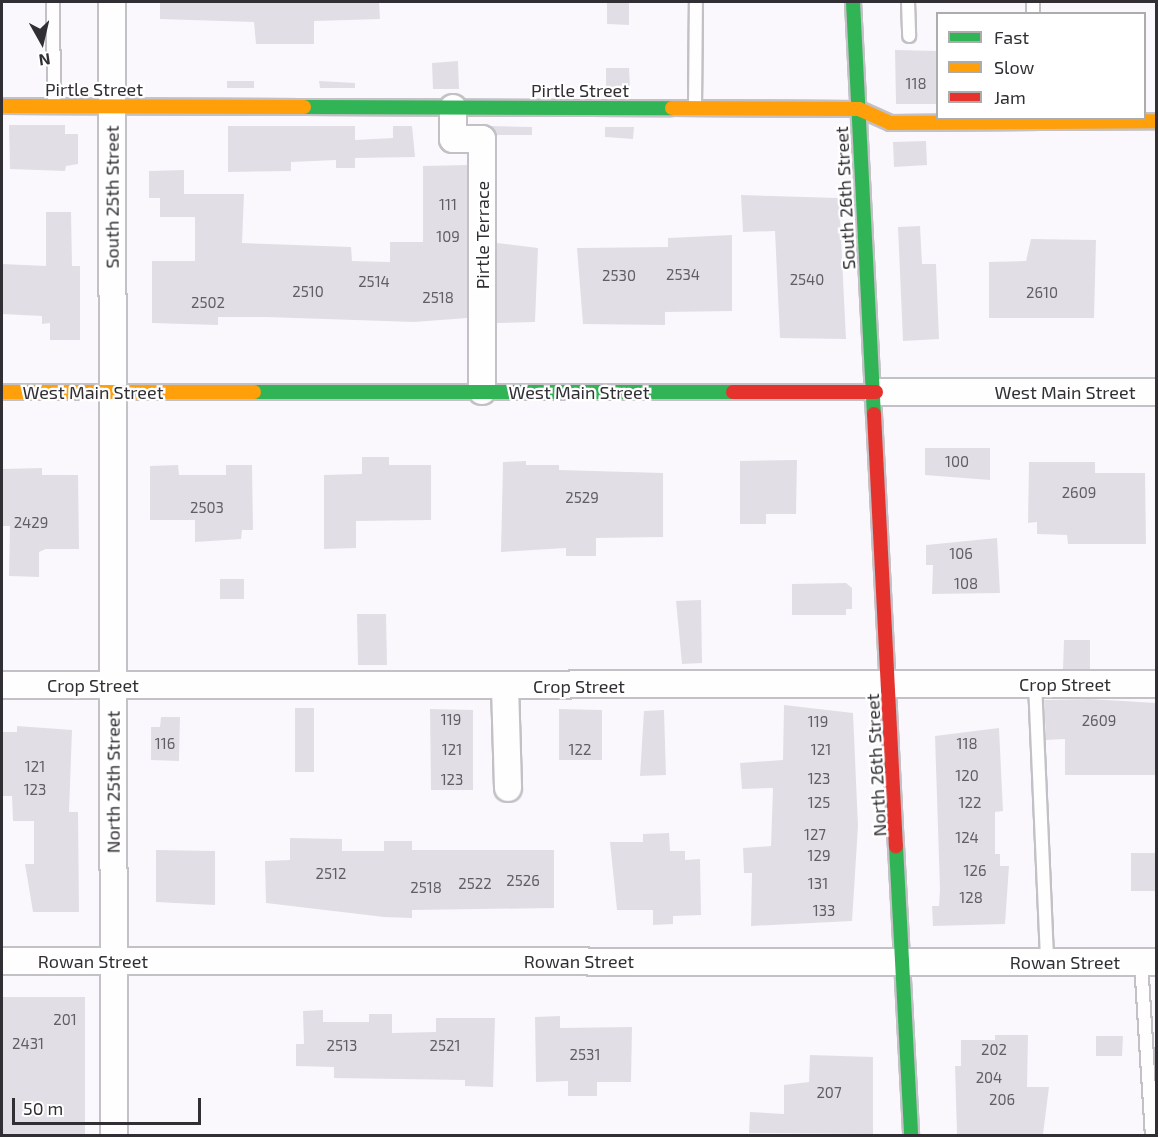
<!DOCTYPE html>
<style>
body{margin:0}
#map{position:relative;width:1158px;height:1137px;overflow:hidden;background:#faf8fd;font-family:"Exo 2",sans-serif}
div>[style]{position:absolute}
.building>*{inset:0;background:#e2dee6}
.roads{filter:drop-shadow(2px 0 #c3c1c5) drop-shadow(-2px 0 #c3c1c5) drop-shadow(0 2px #c3c1c5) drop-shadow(0 -2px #c3c1c5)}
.lane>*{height:12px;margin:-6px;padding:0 6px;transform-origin:6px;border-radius:6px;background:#fefeff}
.street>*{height:26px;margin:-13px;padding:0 13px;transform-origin:13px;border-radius:13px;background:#fefeff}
.fast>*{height:14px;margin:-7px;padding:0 7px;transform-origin:7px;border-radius:7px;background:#30b455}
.slow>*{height:14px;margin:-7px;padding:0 7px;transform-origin:7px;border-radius:7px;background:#ff9f0a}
.jam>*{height:14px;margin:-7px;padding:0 7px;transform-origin:7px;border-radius:7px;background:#e5322d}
span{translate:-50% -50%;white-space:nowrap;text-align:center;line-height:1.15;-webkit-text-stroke:4.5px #fff;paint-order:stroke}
.number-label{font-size:15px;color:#615e64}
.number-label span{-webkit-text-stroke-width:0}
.street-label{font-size:18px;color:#312f33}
.frame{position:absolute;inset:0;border:3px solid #312f33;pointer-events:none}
.legend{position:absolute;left:936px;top:12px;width:210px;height:108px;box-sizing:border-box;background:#fff;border:2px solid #adacad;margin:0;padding:8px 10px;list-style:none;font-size:18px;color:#312f33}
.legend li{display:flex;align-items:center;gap:12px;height:30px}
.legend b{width:30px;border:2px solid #adacad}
.north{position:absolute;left:12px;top:12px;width:60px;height:60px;-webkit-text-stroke:4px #fff;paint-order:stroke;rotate:172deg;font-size:16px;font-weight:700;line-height:24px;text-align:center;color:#312f33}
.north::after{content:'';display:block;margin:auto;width:21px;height:27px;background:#312f33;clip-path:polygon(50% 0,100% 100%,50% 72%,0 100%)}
.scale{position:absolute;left:12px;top:1098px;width:189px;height:27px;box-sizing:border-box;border:3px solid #312f33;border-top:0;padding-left:8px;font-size:18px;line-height:21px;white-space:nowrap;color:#312f33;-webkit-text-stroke:4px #fff;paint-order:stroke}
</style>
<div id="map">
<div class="building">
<div style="clip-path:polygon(160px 2px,379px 2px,380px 19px,314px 21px,314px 44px,256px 44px,254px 22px,160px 19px)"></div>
<div style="clip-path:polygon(607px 2px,629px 2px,629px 25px,607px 24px)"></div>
<div style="clip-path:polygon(895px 50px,938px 51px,938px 104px,896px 104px)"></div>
<div style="clip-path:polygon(458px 61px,459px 89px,433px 89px,432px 63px)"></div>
<div style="clip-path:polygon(606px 68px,629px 68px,630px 89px,606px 89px)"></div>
<div style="clip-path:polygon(227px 81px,254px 81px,254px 88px,227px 88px)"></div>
<div style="clip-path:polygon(319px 81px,355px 83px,355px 88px,320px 88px)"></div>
<div style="clip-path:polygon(9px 125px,65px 125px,65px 134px,78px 134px,78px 164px,66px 166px,65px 171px,10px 169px)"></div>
<div style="clip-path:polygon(228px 126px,355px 126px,355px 140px,393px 138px,393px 126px,412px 126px,415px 157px,355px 158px,355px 168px,336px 168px,336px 160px,291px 162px,291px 171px,228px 172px)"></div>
<div style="clip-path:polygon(490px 126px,532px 127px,532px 135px,496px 135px)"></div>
<div style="clip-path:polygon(605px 127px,634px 127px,633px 139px,605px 137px)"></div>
<div style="clip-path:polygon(926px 141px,927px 165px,894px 167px,893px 142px)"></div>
<div style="clip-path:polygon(467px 165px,467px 318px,414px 322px,266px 317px,218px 317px,218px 325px,152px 323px,152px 261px,195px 261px,195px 217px,160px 217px,160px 198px,149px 198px,149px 171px,184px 170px,184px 194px,244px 194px,242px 243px,351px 247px,352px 261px,390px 262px,390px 242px,423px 242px,423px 166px)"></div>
<div style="clip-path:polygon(741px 195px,839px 198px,846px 339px,780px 338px,775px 231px,743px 232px)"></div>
<div style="clip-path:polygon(46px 212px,71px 212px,72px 266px,80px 266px,80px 340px,50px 340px,50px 323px,42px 324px,42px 316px,2px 314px,2px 264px,46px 266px)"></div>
<div style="clip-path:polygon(920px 226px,922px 264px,936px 264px,939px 339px,903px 341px,898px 227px)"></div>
<div style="clip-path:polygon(732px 235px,732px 311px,665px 312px,665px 325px,583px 324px,577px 248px,668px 247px,668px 238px)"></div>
<div style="clip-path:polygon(1031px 239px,1096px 240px,1094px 318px,989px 318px,989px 262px,1026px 261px)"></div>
<div style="clip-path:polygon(497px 243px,538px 248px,535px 322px,497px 323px)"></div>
<div style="clip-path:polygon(925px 448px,990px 448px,990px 480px,925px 475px)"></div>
<div style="clip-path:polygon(362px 457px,389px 457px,389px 465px,431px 465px,431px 520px,356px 521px,356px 548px,324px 549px,324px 475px,362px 474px)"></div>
<div style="clip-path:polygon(797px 460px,796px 514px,766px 514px,766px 524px,740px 524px,740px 461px)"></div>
<div style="clip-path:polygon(526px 461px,526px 465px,559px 465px,559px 470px,663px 473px,663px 537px,596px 538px,596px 556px,566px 556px,566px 548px,501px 552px,503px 462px)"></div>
<div style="clip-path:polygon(1029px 462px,1095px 462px,1095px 473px,1145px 473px,1146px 544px,1068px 544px,1067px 535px,1037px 534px,1037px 522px,1028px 523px)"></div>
<div style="clip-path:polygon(178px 465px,179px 475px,226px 475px,226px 465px,252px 465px,253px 530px,242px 530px,241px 539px,195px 542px,195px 520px,150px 520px,150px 466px)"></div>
<div style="clip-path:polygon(42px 468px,42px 475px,78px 475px,79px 549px,46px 549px,39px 552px,39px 577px,9px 576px,10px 526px,2px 526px,2px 469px)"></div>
<div style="clip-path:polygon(997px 538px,1000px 593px,932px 594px,933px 565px,926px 565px,926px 545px)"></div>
<div style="clip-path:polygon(220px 579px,244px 579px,244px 599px,220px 599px)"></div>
<div style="clip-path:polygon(846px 583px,852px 588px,852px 609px,846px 609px,846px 615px,792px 615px,792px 584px)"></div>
<div style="clip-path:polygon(701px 600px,702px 663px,682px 664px,676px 601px)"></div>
<div style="clip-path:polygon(357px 614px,386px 614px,387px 665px,358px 665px)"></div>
<div style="clip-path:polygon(1064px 640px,1090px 640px,1090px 669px,1063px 669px)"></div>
<div style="clip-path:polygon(1090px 699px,1156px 703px,1156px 775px,1065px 775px,1065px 739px,1046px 740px,1044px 700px)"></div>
<div style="clip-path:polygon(784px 705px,853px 713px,858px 826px,852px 921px,751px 926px,752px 873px,744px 873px,743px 848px,771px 846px,773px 788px,742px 789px,740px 763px,783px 760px)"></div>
<div style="clip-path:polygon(295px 708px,314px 708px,314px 772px,295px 772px)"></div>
<div style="clip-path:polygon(430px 709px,473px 710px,473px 790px,431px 790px)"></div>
<div style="clip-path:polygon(559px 709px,602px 710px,602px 760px,559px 760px)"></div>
<div style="clip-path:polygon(664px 710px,666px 775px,640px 776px,644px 711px)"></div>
<div style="clip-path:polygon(161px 717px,180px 717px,179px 761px,151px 760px,151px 727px,160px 727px)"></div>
<div style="clip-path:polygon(17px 726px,72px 730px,69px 812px,78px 812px,79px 912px,33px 912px,25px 864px,34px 864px,34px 821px,13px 821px,12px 796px,2px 796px,2px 732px,17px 732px)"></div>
<div style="clip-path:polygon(999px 728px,1003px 811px,995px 812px,995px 854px,1000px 854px,1000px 866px,1009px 866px,1005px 924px,933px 926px,932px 906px,939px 906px,940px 889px,935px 736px)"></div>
<div style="clip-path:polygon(669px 833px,670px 851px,685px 851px,685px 860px,700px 859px,701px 915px,673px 916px,673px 924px,653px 925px,653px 910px,617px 910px,610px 842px,643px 842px,643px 834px)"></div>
<div style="clip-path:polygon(290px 838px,342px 839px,342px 851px,384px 851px,384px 841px,412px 841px,412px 850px,554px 850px,554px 908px,412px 910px,412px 918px,384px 917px,266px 903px,265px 861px,290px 860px)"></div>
<div style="clip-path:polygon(156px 850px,215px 851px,215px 905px,156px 902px)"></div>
<div style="clip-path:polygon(1131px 853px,1156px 853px,1156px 891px,1131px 891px)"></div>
<div style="clip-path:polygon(2px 997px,85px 997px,85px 1136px,2px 1136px)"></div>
<div style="clip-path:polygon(323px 1010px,323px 1022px,369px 1022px,369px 1014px,392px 1014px,392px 1033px,436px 1032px,436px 1018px,495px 1018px,493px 1087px,465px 1086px,465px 1080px,334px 1078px,334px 1067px,296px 1066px,296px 1044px,304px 1044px,303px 1011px)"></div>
<div style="clip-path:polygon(560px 1016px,560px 1028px,632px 1027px,631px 1082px,597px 1082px,597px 1096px,568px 1096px,568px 1081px,536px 1082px,535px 1017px)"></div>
<div style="clip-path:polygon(995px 1035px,1028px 1035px,1027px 1087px,1049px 1087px,1043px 1134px,957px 1134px,955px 1066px,961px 1066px,961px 1040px,995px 1040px)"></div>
<div style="clip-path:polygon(1096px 1036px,1123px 1036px,1122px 1056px,1096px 1056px)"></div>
<div style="clip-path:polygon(810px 1055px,873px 1057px,873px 1134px,749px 1133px,750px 1112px,784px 1114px,784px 1085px,809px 1082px)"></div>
</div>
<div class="roads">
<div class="lane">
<div style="left:53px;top:2px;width:103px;rotate:89.4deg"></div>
<div style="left:908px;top:2px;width:34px;rotate:88deg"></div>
<div style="left:1033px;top:2px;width:12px;rotate:90deg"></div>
<div style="left:695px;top:108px;width:106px;rotate:-89.5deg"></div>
<div style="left:1035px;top:683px;width:279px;rotate:87.5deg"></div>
<div style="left:1141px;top:962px;width:174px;rotate:86.4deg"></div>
</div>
<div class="street">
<div style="left:112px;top:2px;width:1134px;rotate:89.9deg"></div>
<div style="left:453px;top:108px;width:31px;rotate:90deg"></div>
<div style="left:453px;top:139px;width:29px"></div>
<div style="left:482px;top:139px;width:252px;rotate:90deg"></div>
<div style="left:876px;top:392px;width:280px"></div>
<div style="left:2px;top:685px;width:1154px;rotate:-0.05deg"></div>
<div style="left:505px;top:686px;width:102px;rotate:88.3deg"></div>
<div style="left:2px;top:961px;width:1154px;rotate:0.05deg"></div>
</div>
<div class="fast">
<div style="left:853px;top:2px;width:413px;rotate:87.1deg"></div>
<div style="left:304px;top:107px;width:368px;rotate:0.2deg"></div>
<div style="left:254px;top:392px;width:479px"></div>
<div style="left:896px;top:846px;width:290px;rotate:87deg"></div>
</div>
<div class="slow">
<div style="left:2px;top:106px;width:302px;rotate:0.2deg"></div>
<div style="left:672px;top:108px;width:187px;rotate:0.3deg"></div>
<div style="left:859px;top:109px;width:34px;rotate:24deg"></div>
<div style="left:890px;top:123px;width:266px;rotate:-0.4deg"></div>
<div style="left:2px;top:392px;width:252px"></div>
</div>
<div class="jam">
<div style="left:733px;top:392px;width:143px"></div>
<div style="left:874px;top:414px;width:433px;rotate:87.1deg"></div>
</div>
</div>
<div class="number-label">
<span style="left:916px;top:84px">118</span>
<span style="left:448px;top:205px">111</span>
<span style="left:448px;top:237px">109</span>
<span style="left:683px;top:275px">2534</span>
<span style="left:619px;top:276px">2530</span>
<span style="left:807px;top:280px">2540</span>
<span style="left:374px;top:282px">2514</span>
<span style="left:308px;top:292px">2510</span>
<span style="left:1042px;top:293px">2610</span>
<span style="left:438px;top:298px">2518</span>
<span style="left:208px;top:303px">2502</span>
<span style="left:957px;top:462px">100</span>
<span style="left:1079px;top:493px">2609</span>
<span style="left:582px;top:498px">2529</span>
<span style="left:207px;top:508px">2503</span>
<span style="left:31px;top:523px">2429</span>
<span style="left:961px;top:554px">106</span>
<span style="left:966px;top:584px">108</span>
<span style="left:451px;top:720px">119</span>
<span style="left:1099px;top:721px">2609</span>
<span style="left:818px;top:722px">119</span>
<span style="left:165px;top:744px">116</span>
<span style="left:967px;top:744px">118</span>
<span style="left:452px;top:750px">121</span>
<span style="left:580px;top:750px">122</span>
<span style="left:821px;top:750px">121</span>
<span style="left:35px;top:767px">121</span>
<span style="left:967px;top:776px">120</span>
<span style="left:819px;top:779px">123</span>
<span style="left:452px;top:780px">123</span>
<span style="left:35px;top:790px">123</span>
<span style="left:819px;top:803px">125</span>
<span style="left:970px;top:803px">122</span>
<span style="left:815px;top:835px">127</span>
<span style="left:967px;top:838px">124</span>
<span style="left:819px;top:856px">129</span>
<span style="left:975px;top:871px">126</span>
<span style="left:331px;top:874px">2512</span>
<span style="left:523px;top:881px">2526</span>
<span style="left:475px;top:884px">2522</span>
<span style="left:818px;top:884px">131</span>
<span style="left:426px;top:888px">2518</span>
<span style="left:971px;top:898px">128</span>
<span style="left:824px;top:911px">133</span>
<span style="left:65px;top:1020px">201</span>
<span style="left:28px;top:1044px">2431</span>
<span style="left:342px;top:1046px">2513</span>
<span style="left:445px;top:1046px">2521</span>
<span style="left:994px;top:1050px">202</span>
<span style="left:585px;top:1055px">2531</span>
<span style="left:989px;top:1078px">204</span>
<span style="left:829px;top:1093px">207</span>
<span style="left:1002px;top:1100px">206</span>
</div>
<div class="street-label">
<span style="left:94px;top:89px">Pirtle Street</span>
<span style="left:580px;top:90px">Pirtle Street</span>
<span style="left:112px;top:197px;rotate:-90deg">South 25th Street</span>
<span style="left:845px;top:198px;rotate:-93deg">South 26th Street</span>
<span style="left:482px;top:235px;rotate:-90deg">Pirtle Terrace</span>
<span style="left:93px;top:392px">West Main Street</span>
<span style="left:579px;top:392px">West Main Street</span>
<span style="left:1065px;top:392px">West Main Street</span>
<span style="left:1065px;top:684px">Crop Street</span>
<span style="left:93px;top:685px">Crop Street</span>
<span style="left:579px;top:686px">Crop Street</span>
<span style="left:876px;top:765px;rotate:-93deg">North 26th Street</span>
<span style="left:113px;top:782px;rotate:-90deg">North 25th Street</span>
<span style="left:93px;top:961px">Rowan Street</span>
<span style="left:579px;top:961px">Rowan Street</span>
<span style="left:1065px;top:962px">Rowan Street</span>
</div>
<div class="frame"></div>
<ul class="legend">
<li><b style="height:8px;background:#30b455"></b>Fast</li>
<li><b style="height:8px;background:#ff9f0a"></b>Slow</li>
<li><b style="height:8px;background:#e5322d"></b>Jam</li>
</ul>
<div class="north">N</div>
<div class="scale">50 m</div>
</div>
